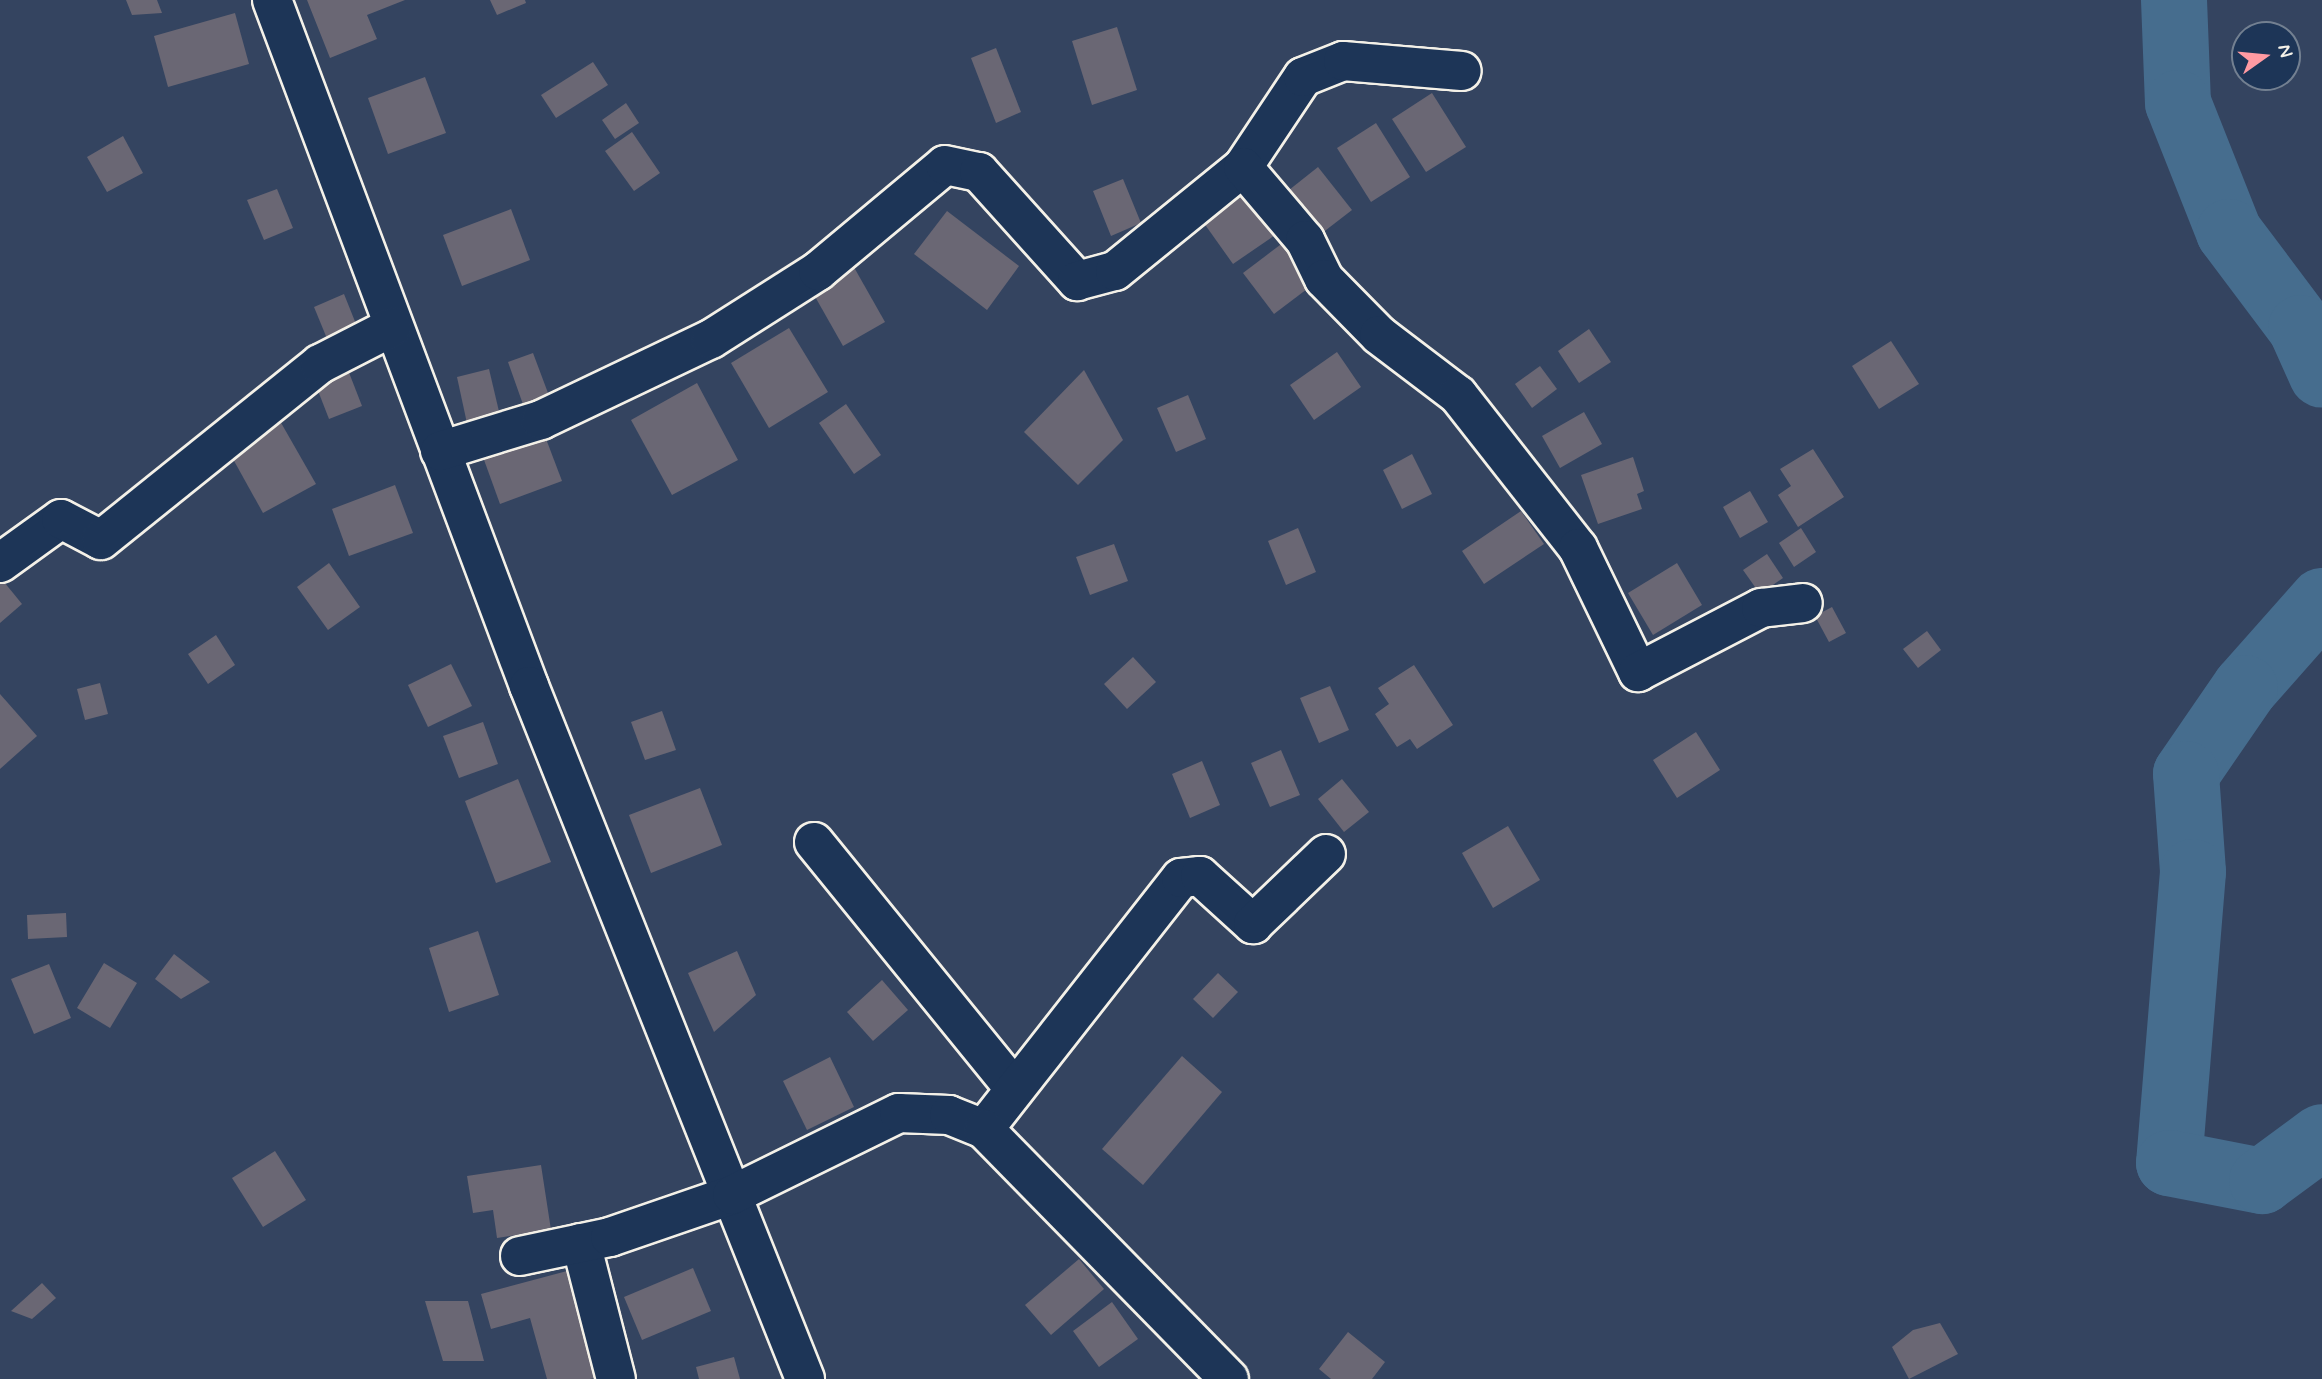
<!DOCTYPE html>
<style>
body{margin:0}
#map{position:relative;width:2322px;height:1379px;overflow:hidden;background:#344460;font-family:Mynerve,sans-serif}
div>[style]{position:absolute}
.river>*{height:66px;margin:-33px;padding:0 33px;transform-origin:33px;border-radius:33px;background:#466d8e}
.building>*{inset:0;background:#6a6774}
.roads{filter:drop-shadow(2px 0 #f4f1e8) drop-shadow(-2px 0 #f4f1e8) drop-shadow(0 2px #f4f1e8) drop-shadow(0 -2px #f4f1e8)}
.street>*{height:38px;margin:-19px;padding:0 19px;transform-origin:19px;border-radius:19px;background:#1d3557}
span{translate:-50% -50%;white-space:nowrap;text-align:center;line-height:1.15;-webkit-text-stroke:5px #1d3557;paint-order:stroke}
.north{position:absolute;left:2231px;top:21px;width:70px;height:70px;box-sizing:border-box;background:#1d3557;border:2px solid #738091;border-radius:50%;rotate:75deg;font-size:19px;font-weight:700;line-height:28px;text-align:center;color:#f4f1e8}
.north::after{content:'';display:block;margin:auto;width:24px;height:32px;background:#ff9aa2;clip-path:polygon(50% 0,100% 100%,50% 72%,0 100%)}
</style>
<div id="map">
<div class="river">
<div style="left:2174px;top:0;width:103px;rotate:87.8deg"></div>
<div style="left:2178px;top:103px;width:139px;rotate:68.4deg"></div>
<div style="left:2229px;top:232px;width:120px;rotate:53.1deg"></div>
<div style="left:2301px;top:328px;width:51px;rotate:65.9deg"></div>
<div style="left:2322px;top:601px;width:116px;rotate:131.5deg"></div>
<div style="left:2245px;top:688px;width:104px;rotate:124.5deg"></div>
<div style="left:2186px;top:774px;width:98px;rotate:85.9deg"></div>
<div style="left:2193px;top:872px;width:292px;rotate:94.7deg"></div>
<div style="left:2169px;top:1163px;width:95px;rotate:11deg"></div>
<div style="left:2262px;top:1181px;width:74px;rotate:-36.3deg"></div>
</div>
<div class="building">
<div style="clip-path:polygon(126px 0,157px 0,162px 13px,132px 15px)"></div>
<div style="clip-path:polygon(307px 0,405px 0,367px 15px,377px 39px,330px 58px)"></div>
<div style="clip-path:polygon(490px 0,525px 0,526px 3px,497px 15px)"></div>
<div style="clip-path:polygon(235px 13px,249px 64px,168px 87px,154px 36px)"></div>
<div style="clip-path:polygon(1117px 27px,1137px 90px,1092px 105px,1072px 41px)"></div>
<div style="clip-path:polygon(996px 48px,1021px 112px,996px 123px,971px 58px)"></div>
<div style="clip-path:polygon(593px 62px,608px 85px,556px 118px,541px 95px)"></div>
<div style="clip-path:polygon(425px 77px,446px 133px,388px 154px,368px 98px)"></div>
<div style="clip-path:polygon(1432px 93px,1466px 147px,1426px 172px,1392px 119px)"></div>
<div style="clip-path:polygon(626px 103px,639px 123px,615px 139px,602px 120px)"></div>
<div style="clip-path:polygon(1376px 123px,1410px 177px,1371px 202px,1337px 148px)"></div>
<div style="clip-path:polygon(632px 132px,660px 173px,634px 191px,605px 151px)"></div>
<div style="clip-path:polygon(123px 136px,143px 173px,107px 192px,87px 157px)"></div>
<div style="clip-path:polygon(1318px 167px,1352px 210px,1317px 237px,1284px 194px)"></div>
<div style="clip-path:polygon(1123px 179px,1141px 223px,1111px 236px,1093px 191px)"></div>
<div style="clip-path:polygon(1246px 188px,1278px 233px,1233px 264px,1201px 219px)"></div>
<div style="clip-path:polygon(277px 189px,293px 228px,264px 240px,247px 200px)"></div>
<div style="clip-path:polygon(511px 209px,530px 260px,462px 286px,443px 235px)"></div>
<div style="clip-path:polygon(947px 211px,1019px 266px,987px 310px,914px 254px)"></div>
<div style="clip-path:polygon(1284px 242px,1315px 283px,1274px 314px,1243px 273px)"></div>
<div style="clip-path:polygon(851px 262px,885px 322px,843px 346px,809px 286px)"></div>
<div style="clip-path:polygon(344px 294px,358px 329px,328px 341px,314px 307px)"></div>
<div style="clip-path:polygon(789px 328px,828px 392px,769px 428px,731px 363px)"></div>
<div style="clip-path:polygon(1589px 329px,1611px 362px,1579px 383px,1558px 351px)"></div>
<div style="clip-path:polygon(1891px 341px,1919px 384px,1879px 409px,1852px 366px)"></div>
<div style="clip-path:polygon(1337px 352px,1361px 387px,1314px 420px,1290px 385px)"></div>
<div style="clip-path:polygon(533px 353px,551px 401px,525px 410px,508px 362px)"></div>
<div style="clip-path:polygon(1540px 366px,1557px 389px,1532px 408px,1515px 384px)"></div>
<div style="clip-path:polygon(489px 369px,501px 420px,468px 428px,457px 377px)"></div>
<div style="clip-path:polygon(348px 370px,362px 406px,329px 419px,315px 383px)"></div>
<div style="clip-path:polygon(1084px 370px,1123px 440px,1078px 485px,1024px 432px)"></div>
<div style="clip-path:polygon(697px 383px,738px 460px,672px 495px,631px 420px)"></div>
<div style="clip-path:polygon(1188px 395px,1206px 439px,1176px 452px,1157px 408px)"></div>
<div style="clip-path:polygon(846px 404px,881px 455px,854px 474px,819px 423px)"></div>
<div style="clip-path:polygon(1584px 412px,1602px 444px,1560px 468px,1542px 436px)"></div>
<div style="clip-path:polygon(280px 421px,316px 484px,263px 513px,228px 450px)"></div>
<div style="clip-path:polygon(540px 423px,562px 481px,500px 504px,479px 446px)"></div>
<div style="clip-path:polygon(1813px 449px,1844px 497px,1798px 527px,1778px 495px,1791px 486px,1780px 469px)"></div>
<div style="clip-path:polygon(1412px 454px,1432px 494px,1402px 509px,1383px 470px)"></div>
<div style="clip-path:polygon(1633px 457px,1644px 491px,1637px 494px,1642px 509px,1598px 524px,1581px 475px)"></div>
<div style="clip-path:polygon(395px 485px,413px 533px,349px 556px,332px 509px)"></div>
<div style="clip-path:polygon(1750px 491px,1768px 522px,1740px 538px,1723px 507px)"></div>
<div style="clip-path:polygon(1521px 511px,1544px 544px,1484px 584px,1462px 551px)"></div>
<div style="clip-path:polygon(1298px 528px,1316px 572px,1286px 585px,1268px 541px)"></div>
<div style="clip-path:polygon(1801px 528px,1816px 552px,1794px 567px,1779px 543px)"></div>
<div style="clip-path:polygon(1114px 544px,1128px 581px,1090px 595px,1076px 557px)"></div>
<div style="clip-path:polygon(1767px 554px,1783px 578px,1760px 594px,1743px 570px)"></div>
<div style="clip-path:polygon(329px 563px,360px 607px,328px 630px,297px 587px)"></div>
<div style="clip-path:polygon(1677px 563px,1702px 605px,1653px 635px,1628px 593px)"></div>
<div style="clip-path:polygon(0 577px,22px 604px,0 623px)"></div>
<div style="clip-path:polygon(1832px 607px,1846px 633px,1829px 642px,1815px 616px)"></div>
<div style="clip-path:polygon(1927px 631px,1941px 650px,1918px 668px,1903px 649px)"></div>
<div style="clip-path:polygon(216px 635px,235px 665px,208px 684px,188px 654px)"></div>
<div style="clip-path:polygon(1133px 657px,1156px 682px,1127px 709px,1104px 684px)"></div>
<div style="clip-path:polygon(451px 664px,472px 706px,428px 727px,408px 685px)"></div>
<div style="clip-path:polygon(1414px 665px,1453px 725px,1417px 749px,1410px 739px,1397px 747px,1375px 714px,1389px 704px,1378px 688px)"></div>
<div style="clip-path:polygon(100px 683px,108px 714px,85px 720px,77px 689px)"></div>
<div style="clip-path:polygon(1330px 686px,1349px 730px,1319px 743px,1300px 698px)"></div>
<div style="clip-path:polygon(0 694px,37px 736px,0 769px)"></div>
<div style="clip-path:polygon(662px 711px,676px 750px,645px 760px,631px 722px)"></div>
<div style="clip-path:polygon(483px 722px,498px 764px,459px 778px,443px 736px)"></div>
<div style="clip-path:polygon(1696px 732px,1720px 770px,1677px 798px,1653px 760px)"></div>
<div style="clip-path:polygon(1281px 750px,1300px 795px,1270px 807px,1251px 763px)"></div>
<div style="clip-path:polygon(1202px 761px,1220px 805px,1190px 818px,1172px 774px)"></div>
<div style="clip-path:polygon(518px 779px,551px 862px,496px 883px,465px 801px)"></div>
<div style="clip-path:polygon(1342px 779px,1369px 812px,1344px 832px,1318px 799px)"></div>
<div style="clip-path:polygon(700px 788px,722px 845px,651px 873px,629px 815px)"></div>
<div style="clip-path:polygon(1508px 826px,1540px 880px,1493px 908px,1462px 853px)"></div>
<div style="clip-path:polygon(66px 913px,67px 937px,28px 939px,27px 915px)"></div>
<div style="clip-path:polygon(478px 931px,499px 995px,449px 1012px,429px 948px)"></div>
<div style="clip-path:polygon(737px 951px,756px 995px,714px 1032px,688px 973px)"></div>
<div style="clip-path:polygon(174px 954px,210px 982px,181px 999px,155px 979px)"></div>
<div style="clip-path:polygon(104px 963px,137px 983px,110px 1028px,77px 1008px)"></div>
<div style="clip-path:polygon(49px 964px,71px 1018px,34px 1034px,11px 979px)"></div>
<div style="clip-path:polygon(1218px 973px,1238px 992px,1213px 1018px,1193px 999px)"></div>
<div style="clip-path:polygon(882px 980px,908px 1010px,873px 1041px,847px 1012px)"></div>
<div style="clip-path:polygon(1182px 1056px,1222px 1092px,1143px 1185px,1102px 1149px)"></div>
<div style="clip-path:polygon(830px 1057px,854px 1107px,807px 1130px,783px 1081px)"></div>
<div style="clip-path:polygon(275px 1151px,306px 1200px,263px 1227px,232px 1178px)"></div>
<div style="clip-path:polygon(541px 1165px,551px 1230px,497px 1238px,493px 1210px,473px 1213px,467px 1176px)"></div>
<div style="clip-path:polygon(1079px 1259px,1104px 1289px,1051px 1335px,1025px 1305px)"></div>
<div style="clip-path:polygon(693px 1268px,711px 1311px,642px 1340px,624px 1297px)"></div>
<div style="clip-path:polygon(567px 1271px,595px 1378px,590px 1379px,547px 1379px,530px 1318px,491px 1329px,481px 1294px)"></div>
<div style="clip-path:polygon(42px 1283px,56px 1298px,32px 1319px,11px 1311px)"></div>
<div style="clip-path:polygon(425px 1301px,468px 1301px,484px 1361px,443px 1361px)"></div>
<div style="clip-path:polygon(1112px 1302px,1138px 1339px,1099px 1367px,1073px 1331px)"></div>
<div style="clip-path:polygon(1940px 1323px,1958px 1354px,1909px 1379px,1892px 1347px,1913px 1330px)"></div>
<div style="clip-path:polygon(1348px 1332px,1385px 1362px,1372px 1379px,1331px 1379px,1319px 1369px)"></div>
<div style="clip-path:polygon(734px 1357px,740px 1379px,699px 1379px,696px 1367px)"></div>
</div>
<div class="roads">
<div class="street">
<div style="left:272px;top:0;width:733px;rotate:69.46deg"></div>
<div style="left:529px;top:686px;width:746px;rotate:68.28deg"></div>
<div style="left:1243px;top:167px;width:108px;rotate:-56.3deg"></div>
<div style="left:1303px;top:77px;width:43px;rotate:-21.8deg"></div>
<div style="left:1343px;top:61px;width:119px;rotate:4.8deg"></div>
<div style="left:440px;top:451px;width:106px;rotate:-17.1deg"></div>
<div style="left:541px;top:420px;width:188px;rotate:-25.5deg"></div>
<div style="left:711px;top:339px;width:127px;rotate:-32.4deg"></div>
<div style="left:818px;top:271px;width:165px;rotate:-39.8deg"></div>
<div style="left:945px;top:165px;width:35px;rotate:12deg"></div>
<div style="left:979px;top:172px;width:147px;rotate:48deg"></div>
<div style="left:1077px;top:281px;width:39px;rotate:-15deg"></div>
<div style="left:1115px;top:271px;width:165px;rotate:-39.1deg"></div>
<div style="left:1243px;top:167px;width:96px;rotate:49.7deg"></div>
<div style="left:1305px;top:240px;width:43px;rotate:64deg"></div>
<div style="left:1324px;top:279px;width:78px;rotate:45.5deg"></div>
<div style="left:1379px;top:335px;width:99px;rotate:37.2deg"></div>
<div style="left:1458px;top:395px;width:194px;rotate:51.9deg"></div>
<div style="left:1578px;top:548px;width:138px;rotate:64.2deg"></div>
<div style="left:1638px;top:672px;width:139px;rotate:-27.5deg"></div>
<div style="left:1761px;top:608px;width:42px;rotate:-6.8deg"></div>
<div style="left:0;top:563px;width:75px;rotate:-35.8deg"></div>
<div style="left:61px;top:519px;width:45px;rotate:27.7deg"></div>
<div style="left:101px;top:540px;width:281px;rotate:-38.8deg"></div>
<div style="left:320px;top:364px;width:81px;rotate:-27.2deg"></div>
<div style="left:814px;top:842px;width:318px;rotate:50.9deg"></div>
<div style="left:984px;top:1129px;width:319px;rotate:-51.9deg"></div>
<div style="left:1181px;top:878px;width:19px;rotate:-6deg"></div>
<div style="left:1200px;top:876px;width:72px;rotate:42.2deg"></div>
<div style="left:1253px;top:924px;width:101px;rotate:-43.8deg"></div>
<div style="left:581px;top:1243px;width:140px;rotate:75.6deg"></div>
<div style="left:520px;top:1256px;width:92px;rotate:-11.9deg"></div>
<div style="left:610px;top:1237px;width:129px;rotate:-19deg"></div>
<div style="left:732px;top:1195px;width:186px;rotate:-26.2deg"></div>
<div style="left:899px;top:1113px;width:50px;rotate:2.3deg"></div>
<div style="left:949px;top:1115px;width:38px;rotate:22deg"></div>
<div style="left:984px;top:1129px;width:350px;rotate:45.6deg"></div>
</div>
</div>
<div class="north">N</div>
</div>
